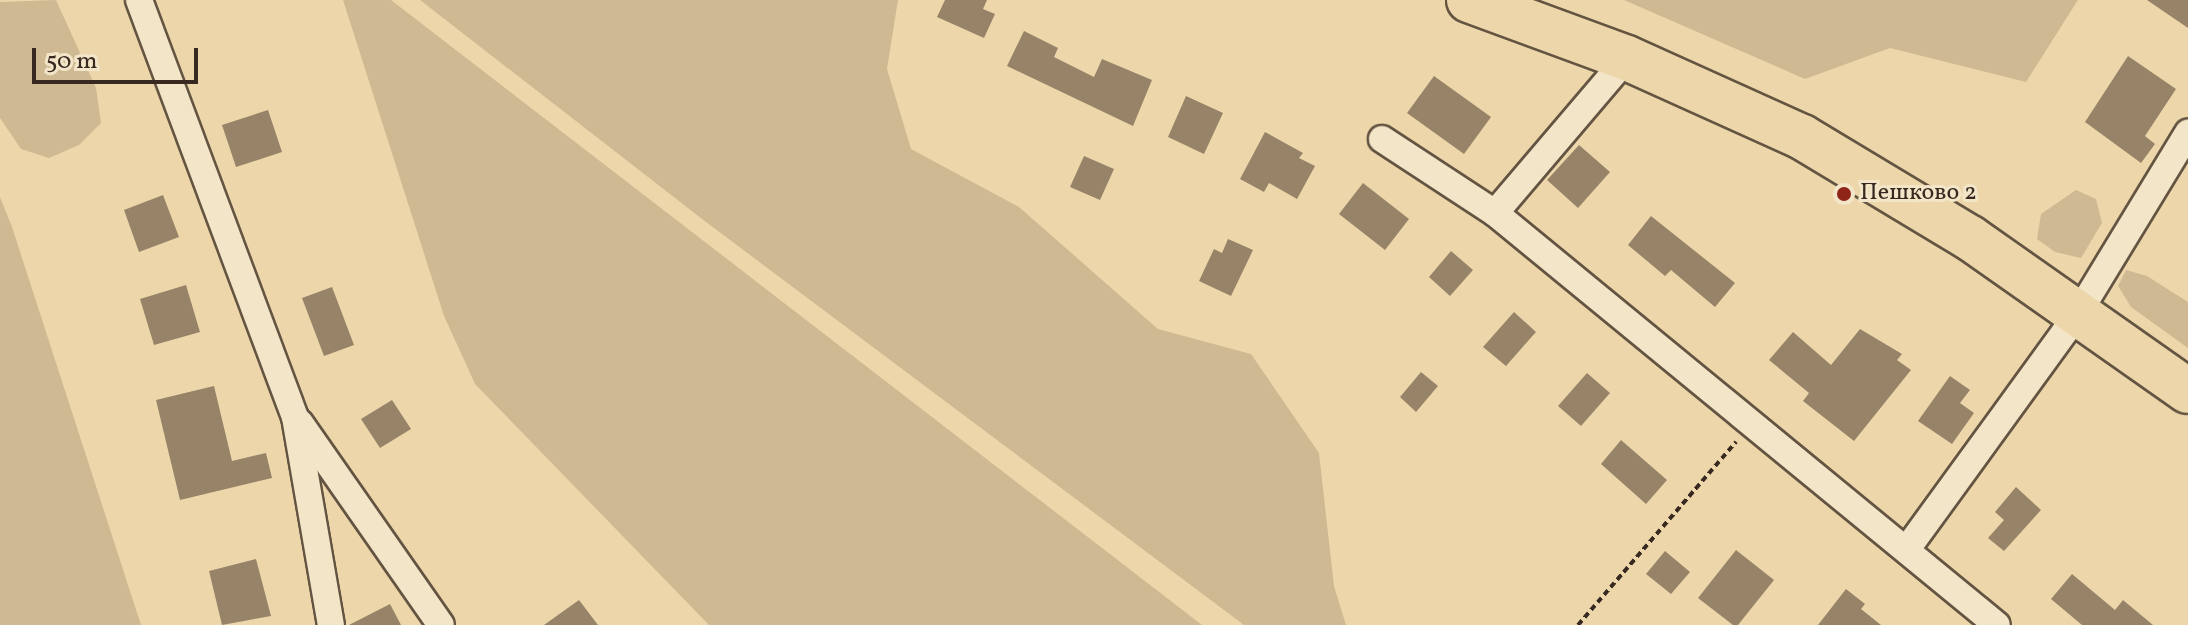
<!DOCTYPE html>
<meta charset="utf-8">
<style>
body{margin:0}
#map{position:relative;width:2188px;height:625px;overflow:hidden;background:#edd7aa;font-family:Vollkorn,serif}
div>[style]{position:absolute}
.green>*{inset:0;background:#ceb993}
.building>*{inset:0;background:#968368}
.path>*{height:4px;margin-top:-2px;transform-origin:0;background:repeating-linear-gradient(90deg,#372920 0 6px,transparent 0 10px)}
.roads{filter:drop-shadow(2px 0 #645442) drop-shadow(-2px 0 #645442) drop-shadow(0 2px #645442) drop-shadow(0 -2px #645442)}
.street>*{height:26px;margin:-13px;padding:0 13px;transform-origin:13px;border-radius:13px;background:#f3e5c8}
.highway>*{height:44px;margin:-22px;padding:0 22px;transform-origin:22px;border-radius:22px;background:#edd7aa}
.dots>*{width:22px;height:22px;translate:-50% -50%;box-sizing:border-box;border:4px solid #f3e5c8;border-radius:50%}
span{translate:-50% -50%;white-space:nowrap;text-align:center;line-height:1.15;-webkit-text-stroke:6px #f3e5c8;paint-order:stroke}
.poi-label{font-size:24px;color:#372920}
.left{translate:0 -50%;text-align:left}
.scale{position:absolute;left:32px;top:48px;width:166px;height:36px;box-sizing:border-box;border:4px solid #372920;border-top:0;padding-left:10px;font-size:24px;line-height:28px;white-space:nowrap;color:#372920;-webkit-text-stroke:6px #f3e5c8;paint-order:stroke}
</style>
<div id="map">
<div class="green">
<div style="clip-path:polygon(56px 0,96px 88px,101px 123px,79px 145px,49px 158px,21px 149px,0 118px,0 2px)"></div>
<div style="clip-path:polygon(343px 0,391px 0,1202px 625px,709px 625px,475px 384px,444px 316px)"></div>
<div style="clip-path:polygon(420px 0,898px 0,887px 69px,911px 149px,1019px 207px,1158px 329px,1251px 354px,1319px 453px,1334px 586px,1346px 625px,1244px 625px,702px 219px)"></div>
<div style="clip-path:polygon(1624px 0,2078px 0,2026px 82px,1890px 48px,1805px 79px)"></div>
<div style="clip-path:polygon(2076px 190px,2096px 199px,2102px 223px,2081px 258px,2055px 252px,2037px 239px,2041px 214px)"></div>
<div style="clip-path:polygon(0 197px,12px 227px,141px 625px,0 625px)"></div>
<div style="clip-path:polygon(2126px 270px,2147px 276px,2188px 302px,2188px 348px,2131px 307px,2118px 286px)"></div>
</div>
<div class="building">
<div style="clip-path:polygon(945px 0,987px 0,983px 9px,995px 14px,984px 38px,937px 17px)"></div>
<div style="clip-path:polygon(2147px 0,2188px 0,2188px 28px)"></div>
<div style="clip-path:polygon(1024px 31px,1058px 48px,1054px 57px,1094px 77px,1102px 59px,1152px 80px,1133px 126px,1007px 66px)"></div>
<div style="clip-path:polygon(2128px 56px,2176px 89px,2145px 136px,2155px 144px,2141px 163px,2085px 122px)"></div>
<div style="clip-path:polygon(1434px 76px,1491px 117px,1464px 154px,1407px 113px)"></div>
<div style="clip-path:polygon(1186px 96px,1223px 113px,1204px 154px,1168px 137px)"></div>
<div style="clip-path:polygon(268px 110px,282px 152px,236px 167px,222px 125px)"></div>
<div style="clip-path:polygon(1265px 132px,1303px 153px,1299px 158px,1315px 166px,1297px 199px,1269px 183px,1264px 192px,1240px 179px)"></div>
<div style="clip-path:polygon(1579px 145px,1610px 172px,1578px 208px,1547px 180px)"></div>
<div style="clip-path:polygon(1084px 156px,1114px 169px,1100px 200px,1070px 187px)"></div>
<div style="clip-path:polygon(1363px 183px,1409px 219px,1385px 250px,1339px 214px)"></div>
<div style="clip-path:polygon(163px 195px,179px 237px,139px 252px,124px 210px)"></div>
<div style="clip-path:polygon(1651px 216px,1735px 283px,1715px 307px,1671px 270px,1665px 276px,1628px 245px)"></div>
<div style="clip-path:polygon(1228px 239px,1253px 250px,1231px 296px,1199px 281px,1214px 249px,1222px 253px)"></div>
<div style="clip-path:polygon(1451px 251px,1473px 270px,1450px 296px,1429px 277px)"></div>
<div style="clip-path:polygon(186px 285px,200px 332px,154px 345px,140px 299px)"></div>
<div style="clip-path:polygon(332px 287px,354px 345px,324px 356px,302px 298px)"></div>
<div style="clip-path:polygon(1514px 312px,1536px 332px,1506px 366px,1483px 347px)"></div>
<div style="clip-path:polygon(1860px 329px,1902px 354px,1897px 360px,1911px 370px,1854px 441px,1803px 401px,1809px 393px,1769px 360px,1793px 332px,1831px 365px)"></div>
<div style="clip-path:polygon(1421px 372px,1438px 386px,1416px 412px,1400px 397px)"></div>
<div style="clip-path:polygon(1587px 373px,1610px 393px,1581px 426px,1558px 406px)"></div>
<div style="clip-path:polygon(1950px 376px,1970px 390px,1960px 403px,1974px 413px,1952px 444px,1918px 421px)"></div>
<div style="clip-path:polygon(214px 386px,232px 461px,266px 453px,272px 478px,180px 500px,156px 400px)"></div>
<div style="clip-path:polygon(392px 400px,411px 429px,380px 448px,361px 419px)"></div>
<div style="clip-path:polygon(1621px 440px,1667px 480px,1646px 504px,1601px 464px)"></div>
<div style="clip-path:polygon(2016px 487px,2041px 510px,2004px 551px,1988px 538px,2004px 520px,1995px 512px)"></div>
<div style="clip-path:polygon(1736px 550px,1774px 580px,1738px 625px,1733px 625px,1698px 598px)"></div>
<div style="clip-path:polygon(1665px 551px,1690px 572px,1671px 594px,1646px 574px)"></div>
<div style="clip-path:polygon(256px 559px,271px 616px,222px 625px,209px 571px)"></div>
<div style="clip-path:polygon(2072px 574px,2115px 610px,2123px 600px,2153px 625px,2082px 625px,2051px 599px)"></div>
<div style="clip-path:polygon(1846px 589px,1865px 604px,1861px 609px,1881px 625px,1818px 625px)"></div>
<div style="clip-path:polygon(579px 600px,598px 625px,544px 625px)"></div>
<div style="clip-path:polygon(390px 604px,401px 625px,349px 625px)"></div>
</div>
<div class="path">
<div style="left:1578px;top:625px;width:242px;rotate:-49.2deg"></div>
</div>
<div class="roads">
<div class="street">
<div style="left:139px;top:0;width:445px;rotate:69.5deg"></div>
<div style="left:295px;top:417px;width:211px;rotate:80.2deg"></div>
<div style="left:1382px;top:139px;width:135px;rotate:33.2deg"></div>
<div style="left:1495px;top:213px;width:649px;rotate:39.38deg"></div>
<div style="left:1495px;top:213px;width:204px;rotate:-49.6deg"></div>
<div style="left:300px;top:423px;width:246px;rotate:55.1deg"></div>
<div style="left:1907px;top:549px;width:293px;rotate:-54deg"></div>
<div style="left:2079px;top:312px;width:210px;rotate:-58.7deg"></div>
</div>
<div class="highway">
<div style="left:1469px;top:0;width:168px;rotate:20.2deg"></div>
<div style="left:1627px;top:58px;width:192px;rotate:24.3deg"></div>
<div style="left:1802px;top:137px;width:196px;rotate:31deg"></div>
<div style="left:1970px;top:238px;width:266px;rotate:35.1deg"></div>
</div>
</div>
<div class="dots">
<div style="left:1844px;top:194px;background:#8f2418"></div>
</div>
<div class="poi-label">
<span class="left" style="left:1860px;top:194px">Пешково 2</span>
</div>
<div class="scale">50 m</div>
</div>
